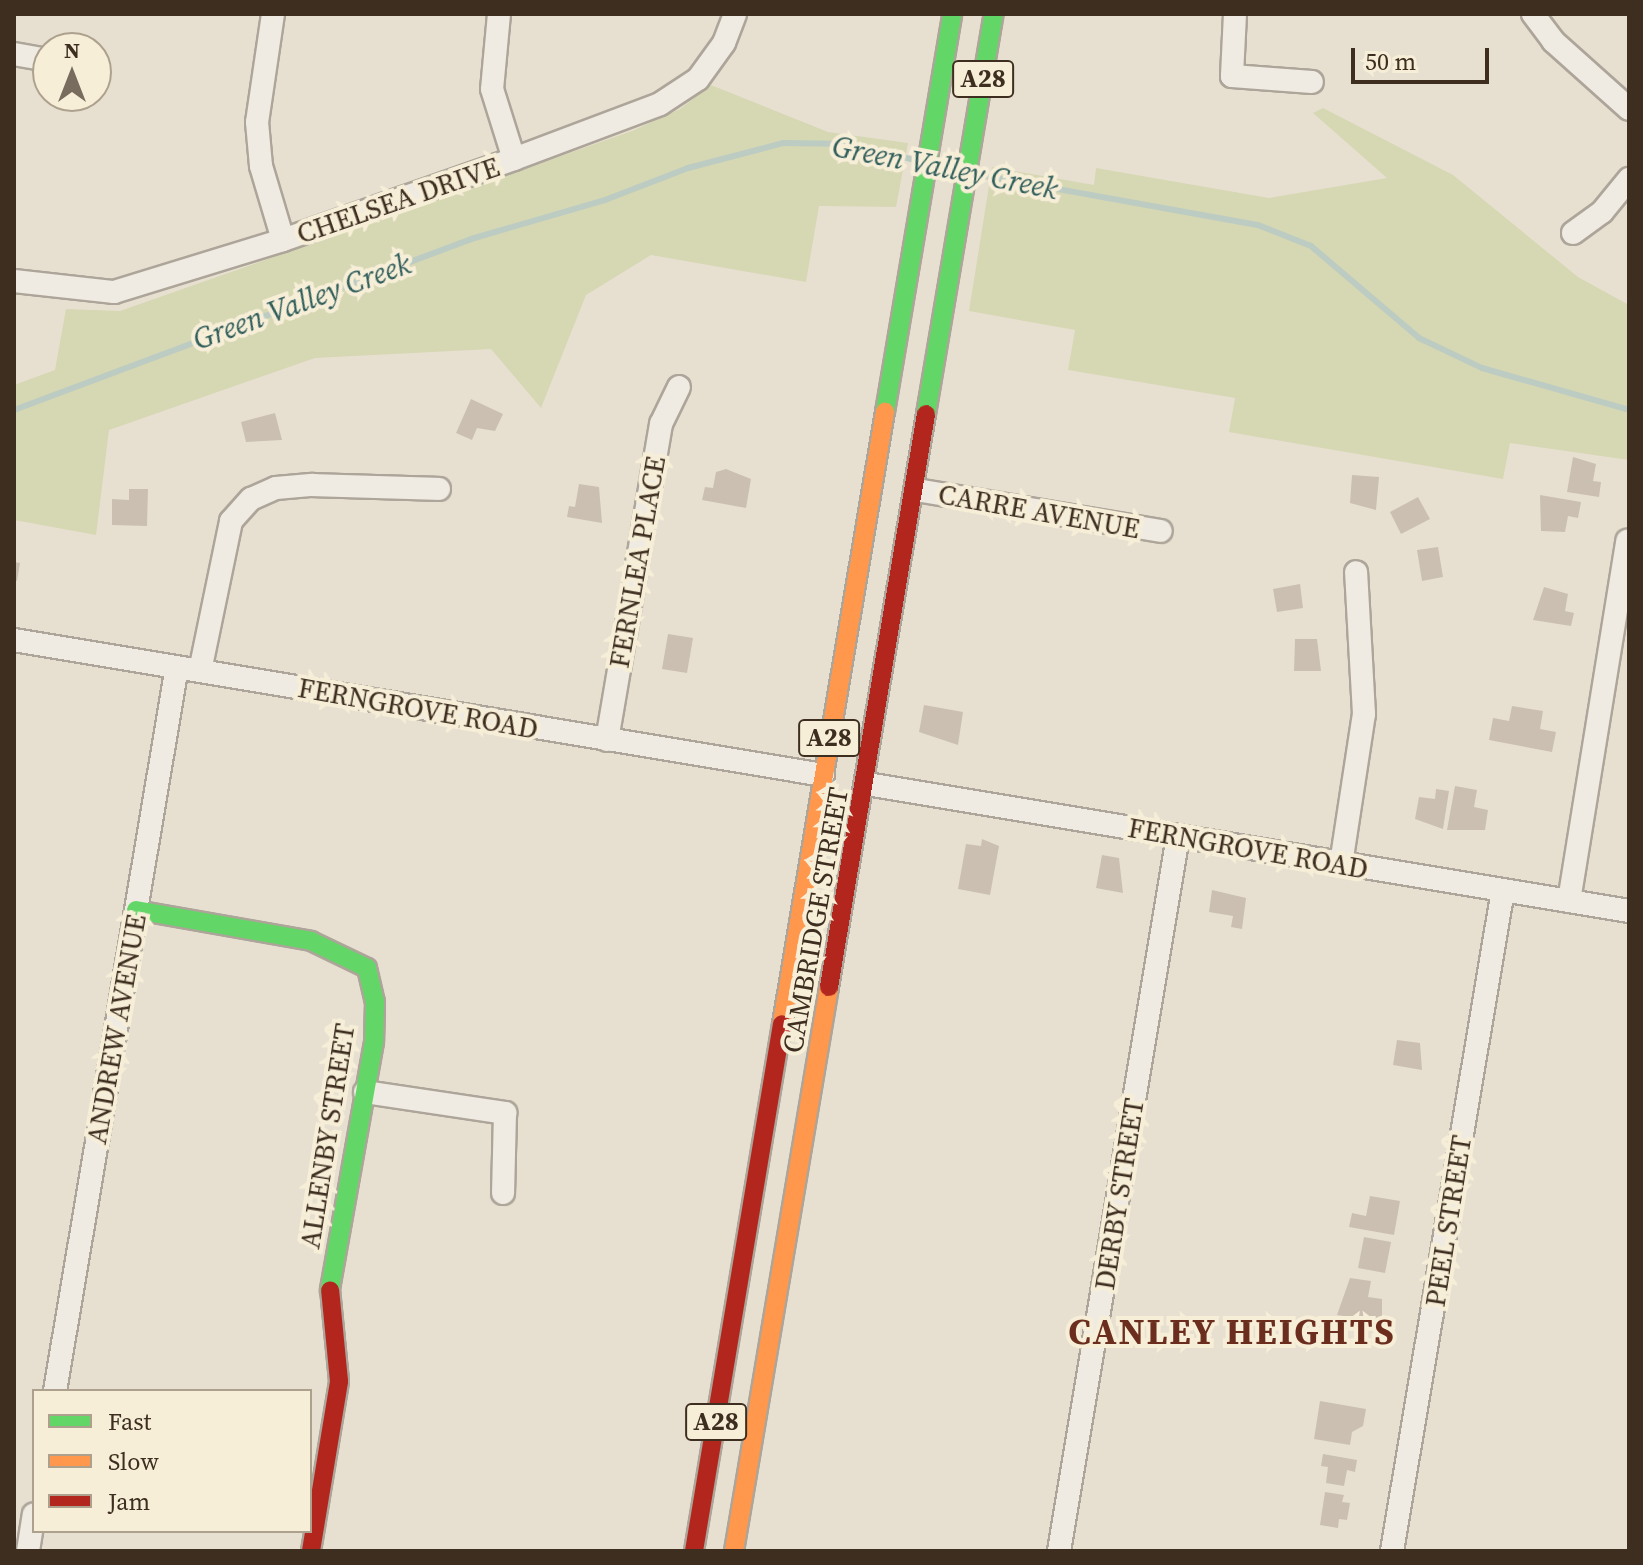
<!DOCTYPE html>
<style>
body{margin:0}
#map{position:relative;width:1643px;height:1565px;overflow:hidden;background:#e7e0d1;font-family:"Source Serif 4",serif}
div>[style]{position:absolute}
.green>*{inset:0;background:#d6d7b3}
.stream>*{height:6px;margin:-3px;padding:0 3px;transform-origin:3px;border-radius:3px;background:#bcccc2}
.building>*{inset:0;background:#cbbfb2}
.roads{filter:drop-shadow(2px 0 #ada599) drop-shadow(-2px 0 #ada599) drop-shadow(0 2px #ada599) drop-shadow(0 -2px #ada599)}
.street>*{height:22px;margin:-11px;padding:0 11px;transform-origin:11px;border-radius:11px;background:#efebe3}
.fast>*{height:18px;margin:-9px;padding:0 9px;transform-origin:9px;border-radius:9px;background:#63d668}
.slow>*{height:18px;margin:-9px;padding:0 9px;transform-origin:9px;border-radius:9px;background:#ff974d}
.jam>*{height:18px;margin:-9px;padding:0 9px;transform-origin:9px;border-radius:9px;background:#b3261e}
span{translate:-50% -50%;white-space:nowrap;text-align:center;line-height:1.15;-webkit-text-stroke:8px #f7eed8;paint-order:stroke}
.shield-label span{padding:2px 6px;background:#f7eed8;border:2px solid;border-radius:6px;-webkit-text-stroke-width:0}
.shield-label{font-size:26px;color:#3d2e20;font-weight:700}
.street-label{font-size:28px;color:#3d2e20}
.water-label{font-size:30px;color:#2f5d5a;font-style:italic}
.district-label{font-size:36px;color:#6b2e1e;font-weight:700;letter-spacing:2px}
.frame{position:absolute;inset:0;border:16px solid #3d2e20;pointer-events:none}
.legend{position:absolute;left:32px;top:1389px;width:280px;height:144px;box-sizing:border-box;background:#f7eed8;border:2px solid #ada18e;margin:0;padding:10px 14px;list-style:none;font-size:24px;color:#3d2e20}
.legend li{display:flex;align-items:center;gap:16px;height:40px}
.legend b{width:40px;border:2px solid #ada18e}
.north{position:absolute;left:32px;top:32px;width:80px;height:80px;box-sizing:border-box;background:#f7eed8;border:2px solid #ada18e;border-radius:50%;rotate:0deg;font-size:22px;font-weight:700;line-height:32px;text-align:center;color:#3d2e20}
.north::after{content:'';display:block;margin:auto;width:28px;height:36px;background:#786c5e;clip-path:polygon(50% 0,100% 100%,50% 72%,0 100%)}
.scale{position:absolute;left:1351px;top:48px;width:138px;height:36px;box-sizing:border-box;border:4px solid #3d2e20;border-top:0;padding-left:10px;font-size:24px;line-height:28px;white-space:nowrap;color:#3d2e20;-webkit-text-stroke:6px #f7eed8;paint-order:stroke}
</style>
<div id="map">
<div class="green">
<div style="clip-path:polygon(711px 85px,828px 132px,908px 143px,896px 207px,819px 206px,806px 282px,651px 255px,586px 295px,541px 408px,491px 349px,315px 358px,109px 430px,96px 535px,14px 520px,14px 385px,55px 370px,66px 309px,120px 311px,632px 131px,680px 109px)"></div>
<div style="clip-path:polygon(1323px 108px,1453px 175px,1578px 277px,1629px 305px,1629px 460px,1510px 443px,1503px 479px,1229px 432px,1235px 398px,1068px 370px,1075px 330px,969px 311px,992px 167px,1094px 185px,1096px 168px,1269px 198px,1387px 178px,1313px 113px)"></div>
</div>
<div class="stream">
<div style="left:980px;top:175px;width:282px;rotate:10.2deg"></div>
<div style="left:1258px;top:225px;width:57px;rotate:21.6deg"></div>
<div style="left:1311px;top:246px;width:142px;rotate:40.4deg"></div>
<div style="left:1419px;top:338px;width:70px;rotate:25.5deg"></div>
<div style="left:1482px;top:368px;width:153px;rotate:15.9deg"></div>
<div style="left:14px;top:410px;width:488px;rotate:-20.5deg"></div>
<div style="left:471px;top:239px;width:140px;rotate:-16.2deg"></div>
<div style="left:605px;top:200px;width:89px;rotate:-21.1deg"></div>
<div style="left:688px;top:168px;width:98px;rotate:-14.7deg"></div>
<div style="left:783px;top:143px;width:69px;rotate:0.8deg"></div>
<div style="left:852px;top:144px;width:65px;rotate:14.3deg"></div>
</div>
<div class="building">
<div style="clip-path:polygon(471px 399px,503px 414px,495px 431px,477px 428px,472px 440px,456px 433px)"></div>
<div style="clip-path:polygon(275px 413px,282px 440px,246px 442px,241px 422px)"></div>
<div style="clip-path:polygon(1573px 457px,1596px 464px,1593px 481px,1601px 482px,1599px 497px,1567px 492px)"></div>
<div style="clip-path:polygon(726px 469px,751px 479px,746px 508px,702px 500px,705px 487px,713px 488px,716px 472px)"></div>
<div style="clip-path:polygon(1352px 475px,1379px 477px,1376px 510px,1350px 503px)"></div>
<div style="clip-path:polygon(579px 484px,599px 487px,602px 523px,567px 517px,569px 506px,575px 507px)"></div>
<div style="clip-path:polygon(129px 489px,148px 489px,147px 526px,112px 525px,112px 499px,129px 500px)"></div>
<div style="clip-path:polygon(1540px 495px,1581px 502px,1578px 518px,1568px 516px,1565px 532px,1541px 531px)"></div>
<div style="clip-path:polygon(1418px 497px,1430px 519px,1401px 534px,1390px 512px)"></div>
<div style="clip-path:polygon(1438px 547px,1443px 577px,1422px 581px,1417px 550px)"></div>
<div style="clip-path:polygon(14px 562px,20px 563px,17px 581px,14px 580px)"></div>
<div style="clip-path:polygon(1300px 584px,1303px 608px,1277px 612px,1273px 589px)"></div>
<div style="clip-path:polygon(1544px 587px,1568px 594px,1565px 611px,1574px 613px,1571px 626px,1533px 620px)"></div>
<div style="clip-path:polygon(668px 634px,693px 638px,687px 673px,662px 669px)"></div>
<div style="clip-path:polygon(1295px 639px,1317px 639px,1321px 671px,1294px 671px)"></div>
<div style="clip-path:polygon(924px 705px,963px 712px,958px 745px,919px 732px)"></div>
<div style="clip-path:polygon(1512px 706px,1543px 711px,1540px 729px,1556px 732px,1552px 752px,1489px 740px,1493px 718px,1509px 721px)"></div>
<div style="clip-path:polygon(1455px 786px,1477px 790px,1474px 807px,1488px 810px,1485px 830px,1447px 830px)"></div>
<div style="clip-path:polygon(1436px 789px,1449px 791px,1443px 829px,1415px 819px,1419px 797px,1435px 799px)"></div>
<div style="clip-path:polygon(982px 839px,999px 846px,990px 895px,958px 889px,966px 844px,981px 846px)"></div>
<div style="clip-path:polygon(1102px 855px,1119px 858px,1123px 893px,1096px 888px)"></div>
<div style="clip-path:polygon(1212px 890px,1246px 898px,1242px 929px,1231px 927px,1233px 916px,1209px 912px)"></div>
<div style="clip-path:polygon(1397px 1040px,1420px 1043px,1422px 1070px,1393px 1065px)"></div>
<div style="clip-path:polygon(1370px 1196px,1400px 1201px,1394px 1235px,1349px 1227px,1352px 1213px,1366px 1216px)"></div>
<div style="clip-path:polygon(1364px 1237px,1391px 1242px,1385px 1273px,1358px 1268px)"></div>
<div style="clip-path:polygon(1350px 1278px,1371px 1281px,1368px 1297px,1382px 1299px,1382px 1322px,1337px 1315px)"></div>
<div style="clip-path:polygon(1320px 1401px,1366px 1409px,1363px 1426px,1352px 1432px,1350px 1445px,1314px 1439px)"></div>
<div style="clip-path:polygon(1323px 1454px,1357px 1460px,1355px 1472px,1347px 1470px,1344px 1486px,1326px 1483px,1328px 1467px,1321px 1466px)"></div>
<div style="clip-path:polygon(1325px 1492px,1344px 1495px,1342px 1502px,1350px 1503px,1347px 1520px,1339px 1519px,1338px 1528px,1320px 1525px)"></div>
</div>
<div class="roads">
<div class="street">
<div style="left:273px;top:14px;width:109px;rotate:98.4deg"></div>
<div style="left:257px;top:122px;width:44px;rotate:84.8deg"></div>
<div style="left:261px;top:166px;width:77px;rotate:73.4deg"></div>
<div style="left:499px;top:14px;width:75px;rotate:95.3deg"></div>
<div style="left:492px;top:89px;width:73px;rotate:72.6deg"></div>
<div style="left:1235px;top:14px;width:62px;rotate:92.8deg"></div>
<div style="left:1232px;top:76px;width:80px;rotate:4.3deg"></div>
<div style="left:1533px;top:14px;width:34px;rotate:53deg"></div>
<div style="left:1553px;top:41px;width:102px;rotate:41.8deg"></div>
<div style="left:14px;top:54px;width:35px;rotate:10deg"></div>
<div style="left:1573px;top:233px;width:36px;rotate:-36deg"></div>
<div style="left:1602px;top:212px;width:43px;rotate:-50.7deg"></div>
<div style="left:14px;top:281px;width:101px;rotate:6.3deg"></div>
<div style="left:114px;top:292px;width:177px;rotate:-17.1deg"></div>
<div style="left:283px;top:240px;width:245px;rotate:-19.3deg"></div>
<div style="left:514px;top:159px;width:156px;rotate:-20.6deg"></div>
<div style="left:660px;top:104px;width:45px;rotate:-33.3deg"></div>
<div style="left:698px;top:79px;width:44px;rotate:-54.2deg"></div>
<div style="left:724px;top:43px;width:31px;rotate:-69deg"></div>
<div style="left:916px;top:490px;width:248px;rotate:9.5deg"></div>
<div style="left:14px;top:640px;width:820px;rotate:9.47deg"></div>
<div style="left:200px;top:671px;width:153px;rotate:-78.3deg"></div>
<div style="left:231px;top:521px;width:30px;rotate:-48deg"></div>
<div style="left:251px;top:499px;width:27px;rotate:-24deg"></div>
<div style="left:276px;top:488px;width:37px;rotate:-5deg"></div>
<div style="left:313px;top:485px;width:126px;rotate:1.8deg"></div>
<div style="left:607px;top:740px;width:321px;rotate:-80.3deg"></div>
<div style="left:661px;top:424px;width:41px;rotate:-64.1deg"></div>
<div style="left:867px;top:784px;width:773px;rotate:9.46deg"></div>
<div style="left:1341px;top:864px;width:152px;rotate:-81.3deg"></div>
<div style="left:1364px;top:714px;width:142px;rotate:-93.2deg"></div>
<div style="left:1569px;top:901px;width:365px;rotate:-80.8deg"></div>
<div style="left:365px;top:1092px;width:142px;rotate:8.5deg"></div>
<div style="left:505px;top:1113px;width:80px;rotate:91.4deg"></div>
<div style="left:55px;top:1391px;width:734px;rotate:-80.44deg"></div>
<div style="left:28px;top:1551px;width:37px;rotate:-81deg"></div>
<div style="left:1059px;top:1551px;width:725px;rotate:-80.55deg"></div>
<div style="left:1392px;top:1551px;width:670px;rotate:-80.47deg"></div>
</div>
<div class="fast">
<div style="left:885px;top:412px;width:404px;rotate:-80.4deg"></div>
<div style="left:926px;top:414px;width:406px;rotate:-80.4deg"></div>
<div style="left:136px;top:910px;width:178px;rotate:10deg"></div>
<div style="left:311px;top:941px;width:62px;rotate:25.7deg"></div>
<div style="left:367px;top:968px;width:35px;rotate:77deg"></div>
<div style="left:375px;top:1002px;width:40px;rotate:91.4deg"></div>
<div style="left:374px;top:1042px;width:252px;rotate:100.1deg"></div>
</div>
<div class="slow">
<div style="left:782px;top:1024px;width:621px;rotate:-80.45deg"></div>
<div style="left:734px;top:1551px;width:572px;rotate:-80.44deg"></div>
</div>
<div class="jam">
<div style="left:829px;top:987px;width:581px;rotate:-80.39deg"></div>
<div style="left:311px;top:1551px;width:172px;rotate:-80.6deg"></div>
<div style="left:339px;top:1381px;width:91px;rotate:-95.6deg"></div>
<div style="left:694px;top:1551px;width:534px;rotate:-80.52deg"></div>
</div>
</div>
<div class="shield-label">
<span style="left:983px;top:79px">A28</span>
<span style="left:829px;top:738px">A28</span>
<span style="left:716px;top:1422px">A28</span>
</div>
<div class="street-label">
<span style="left:398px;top:200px;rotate:-19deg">CHELSEA DRIVE</span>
<span style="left:1039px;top:511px;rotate:10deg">CARRE AVENUE</span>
<span style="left:637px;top:562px;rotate:-80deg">FERNLEA PLACE</span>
<span style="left:418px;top:708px;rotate:10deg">FERNGROVE ROAD</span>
<span style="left:1248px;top:848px;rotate:10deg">FERNGROVE ROAD</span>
<span style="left:815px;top:920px;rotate:-80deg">CAMBRIDGE STREET</span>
<span style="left:116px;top:1029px;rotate:-80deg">ANDREW AVENUE</span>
<span style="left:327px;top:1136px;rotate:-81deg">ALLENBY STREET</span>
<span style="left:1119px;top:1194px;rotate:-81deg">DERBY STREET</span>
<span style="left:1448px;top:1221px;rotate:-81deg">PEEL STREET</span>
</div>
<div class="water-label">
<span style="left:945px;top:168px;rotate:11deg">Green Valley Creek</span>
<span style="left:302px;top:302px;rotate:-20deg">Green Valley Creek</span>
</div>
<div class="district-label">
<span style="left:1232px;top:1332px">CANLEY HEIGHTS</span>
</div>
<div class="frame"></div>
<ul class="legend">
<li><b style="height:10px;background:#63d668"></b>Fast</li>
<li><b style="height:10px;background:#ff974d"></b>Slow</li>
<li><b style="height:10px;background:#b3261e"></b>Jam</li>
</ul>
<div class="north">N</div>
<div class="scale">50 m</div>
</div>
